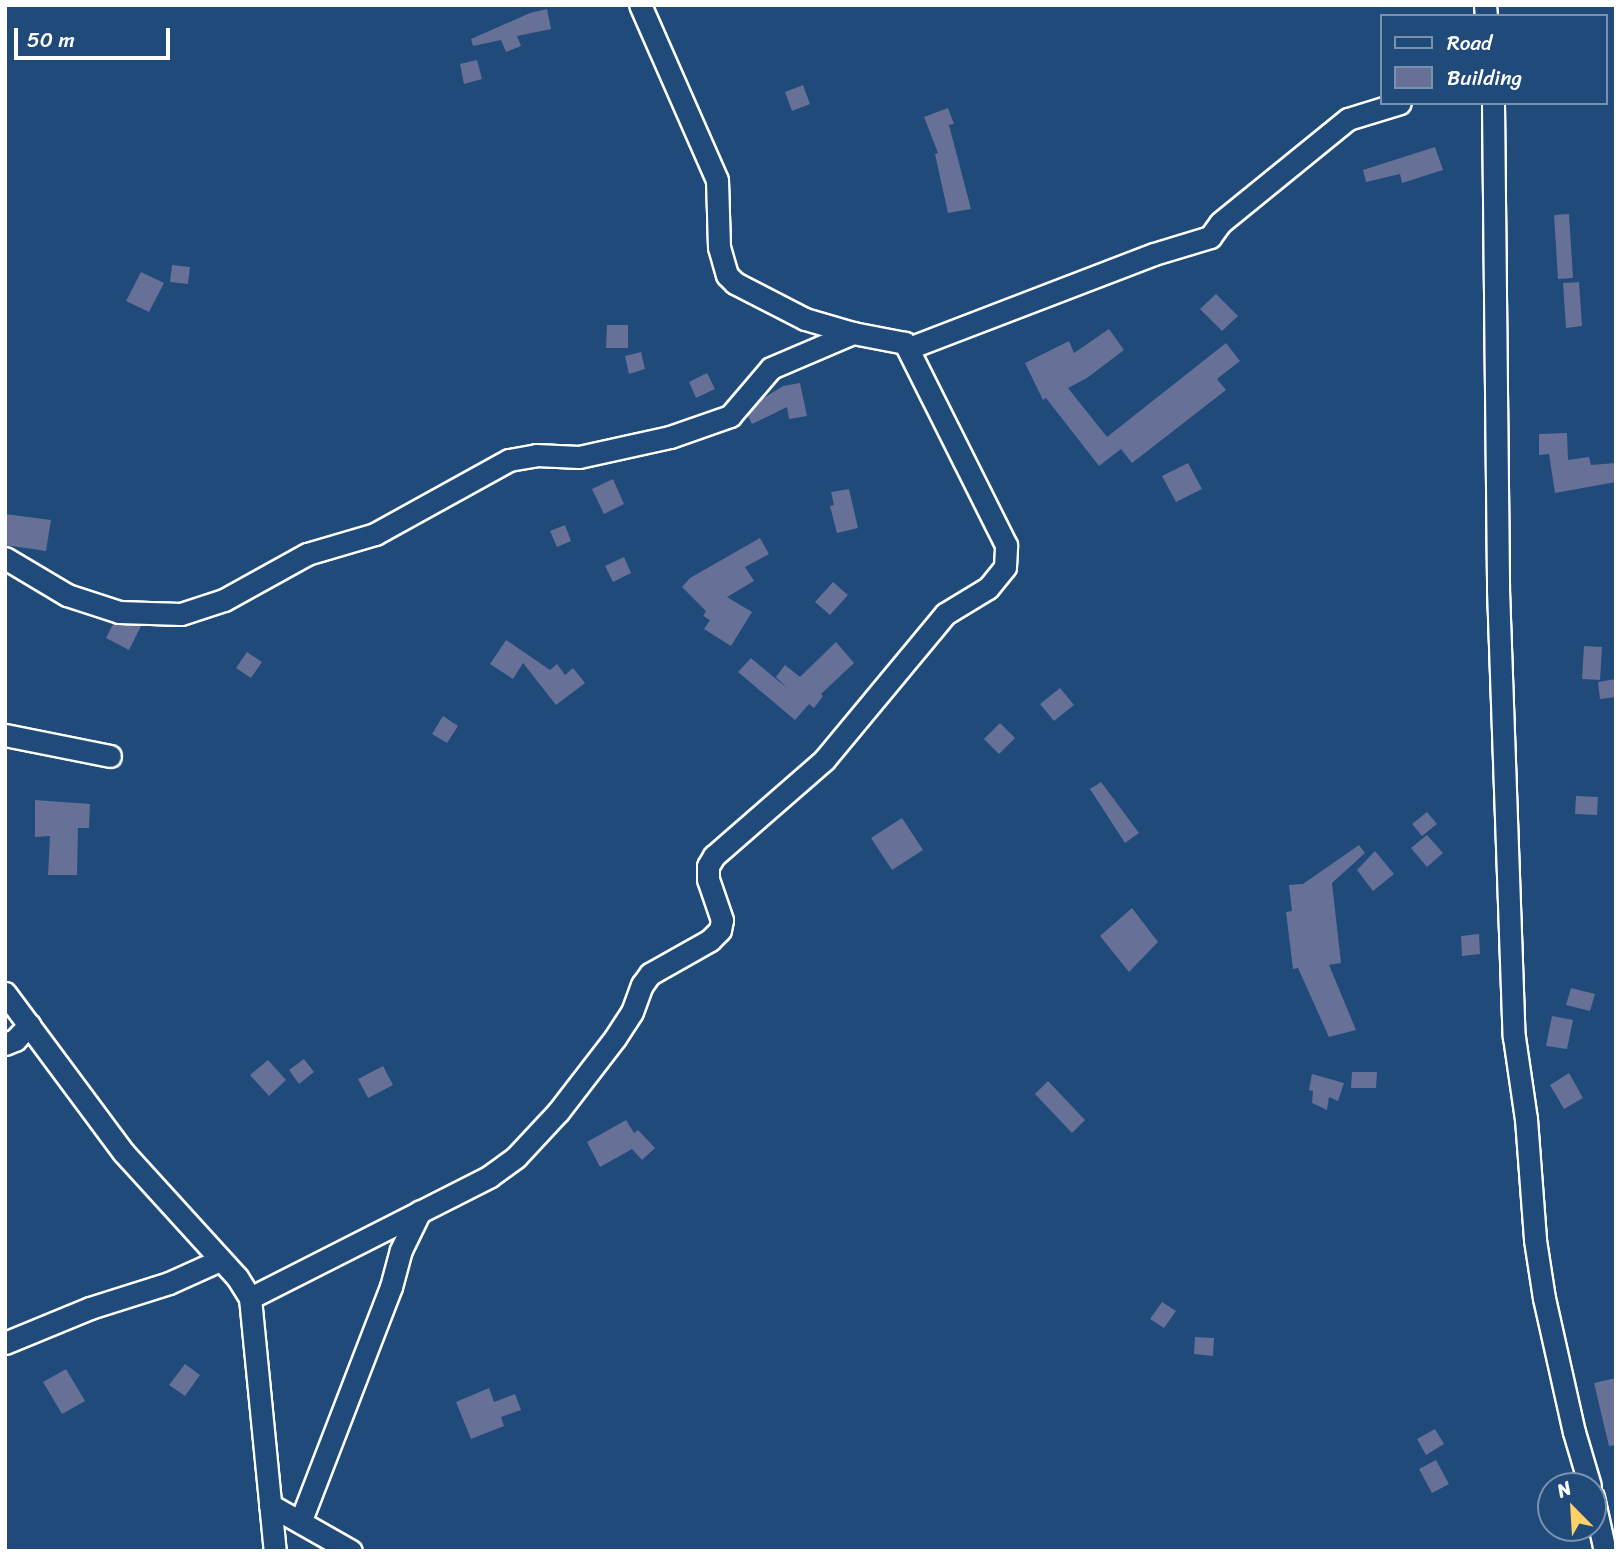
<!DOCTYPE html>
<style>
body{margin:0}
#map{position:relative;width:1621px;height:1556px;overflow:hidden;background:#1f4a7a;font-family:Sriracha,sans-serif}
div>[style]{position:absolute}
.building>*{inset:0;background:#677097}
.roads{filter:drop-shadow(2px 0 #fff) drop-shadow(-2px 0 #fff) drop-shadow(0 2px #fff) drop-shadow(0 -2px #fff)}
.street>*{height:21px;margin:-10.5px;padding:0 10.5px;transform-origin:10.5px;border-radius:10.5px;background:#1f4a7a}
span{translate:-50% -50%;white-space:nowrap;text-align:center;line-height:1.15;-webkit-text-stroke:6px #1f4a7a;paint-order:stroke}
.frame{position:absolute;inset:0;border:7px solid #fff;pointer-events:none}
.legend{position:absolute;left:1380px;top:14px;width:228px;height:91px;box-sizing:border-box;background:#1f4a7a;border:2px solid #7992af;margin:0;padding:9px 12px;list-style:none;font-size:21px;color:#fff}
.legend li{display:flex;align-items:center;gap:14px;height:35px}
.legend b{width:35px;border:2px solid #7992af}
.north{position:absolute;left:1537px;top:1472px;width:70px;height:70px;box-sizing:border-box;background:#1f4a7a;border:2px solid #7992af;border-radius:50%;rotate:336deg;font-size:19px;font-weight:700;line-height:28px;text-align:center;color:#fff}
.north::after{content:'';display:block;margin:auto;width:24px;height:32px;background:#ffd166;clip-path:polygon(50% 0,100% 100%,50% 72%,0 100%)}
.scale{position:absolute;left:14px;top:28px;width:156px;height:32px;box-sizing:border-box;border:4px solid #fff;border-top:0;padding-left:9px;font-size:21px;line-height:24px;white-space:nowrap;color:#fff;-webkit-text-stroke:5px #1f4a7a;paint-order:stroke}
</style>
<div id="map">
<div class="building">
<div style="clip-path:polygon(547px 9px,551px 29px,517px 36px,521px 46px,506px 52px,501px 40px,473px 46px,471px 39px,530px 13px)"></div>
<div style="clip-path:polygon(477px 60px,482px 79px,464px 84px,460px 64px)"></div>
<div style="clip-path:polygon(803px 85px,810px 104px,792px 111px,785px 92px)"></div>
<div style="clip-path:polygon(948px 108px,954px 124px,949px 125px,971px 209px,948px 213px,935px 154px,938px 153px,924px 117px)"></div>
<div style="clip-path:polygon(1435px 147px,1443px 170px,1402px 183px,1400px 174px,1366px 182px,1363px 170px)"></div>
<div style="clip-path:polygon(1569px 214px,1573px 278px,1558px 279px,1554px 215px)"></div>
<div style="clip-path:polygon(172px 265px,190px 267px,188px 284px,170px 282px)"></div>
<div style="clip-path:polygon(141px 272px,164px 283px,149px 312px,126px 301px)"></div>
<div style="clip-path:polygon(1579px 282px,1582px 326px,1566px 328px,1563px 283px)"></div>
<div style="clip-path:polygon(1216px 294px,1238px 316px,1222px 331px,1200px 309px)"></div>
<div style="clip-path:polygon(607px 325px,628px 325px,628px 348px,606px 348px)"></div>
<div style="clip-path:polygon(1109px 329px,1124px 350px,1087px 378px,1068px 388px,1107px 437px,1226px 343px,1240px 361px,1217px 379px,1226px 390px,1132px 463px,1121px 449px,1099px 466px,1046px 398px,1043px 400px,1025px 363px,1069px 341px,1074px 353px)"></div>
<div style="clip-path:polygon(641px 352px,645px 369px,629px 374px,625px 356px)"></div>
<div style="clip-path:polygon(707px 373px,715px 389px,696px 398px,689px 382px)"></div>
<div style="clip-path:polygon(800px 383px,807px 416px,789px 419px,787px 407px,752px 424px,748px 416px,762px 399px,783px 386px)"></div>
<div style="clip-path:polygon(1567px 433px,1568px 460px,1589px 457px,1591px 465px,1616px 463px,1616px 482px,1555px 493px,1549px 454px,1539px 455px,1539px 434px)"></div>
<div style="clip-path:polygon(1188px 463px,1202px 489px,1176px 502px,1162px 476px)"></div>
<div style="clip-path:polygon(613px 479px,624px 504px,604px 514px,592px 489px)"></div>
<div style="clip-path:polygon(849px 489px,858px 528px,837px 533px,830px 506px,834px 505px,831px 492px)"></div>
<div style="clip-path:polygon(5px 514px,51px 520px,46px 551px,5px 545px)"></div>
<div style="clip-path:polygon(565px 525px,571px 541px,557px 547px,550px 531px)"></div>
<div style="clip-path:polygon(760px 538px,769px 554px,745px 567px,754px 581px,727px 597px,752px 612px,731px 646px,704px 629px,710px 620px,703px 616px,706px 611px,682px 587px,690px 578px)"></div>
<div style="clip-path:polygon(624px 557px,631px 573px,613px 582px,605px 566px)"></div>
<div style="clip-path:polygon(833px 582px,848px 595px,830px 615px,815px 602px)"></div>
<div style="clip-path:polygon(113px 624px,141px 626px,129px 650px,106px 638px)"></div>
<div style="clip-path:polygon(506px 640px,550px 670px,557px 664px,565px 675px,573px 668px,585px 683px,556px 705px,523px 663px,513px 679px,490px 664px)"></div>
<div style="clip-path:polygon(836px 642px,854px 663px,821px 694px,823px 696px,814px 708px,809px 704px,795px 720px,738px 672px,751px 658px,788px 689px,776px 677px,785px 665px,800px 677px)"></div>
<div style="clip-path:polygon(1584px 646px,1602px 647px,1600px 680px,1582px 679px)"></div>
<div style="clip-path:polygon(247px 652px,262px 662px,251px 678px,236px 668px)"></div>
<div style="clip-path:polygon(1616px 679px,1616px 697px,1600px 699px,1598px 682px)"></div>
<div style="clip-path:polygon(1060px 688px,1074px 705px,1054px 721px,1040px 704px)"></div>
<div style="clip-path:polygon(443px 716px,458px 726px,447px 743px,432px 734px)"></div>
<div style="clip-path:polygon(1000px 723px,1015px 738px,999px 754px,984px 739px)"></div>
<div style="clip-path:polygon(1101px 782px,1139px 833px,1125px 843px,1090px 789px)"></div>
<div style="clip-path:polygon(1576px 796px,1598px 797px,1597px 815px,1575px 814px)"></div>
<div style="clip-path:polygon(35px 800px,90px 804px,89px 828px,78px 828px,77px 875px,48px 875px,50px 836px,35px 837px)"></div>
<div style="clip-path:polygon(1427px 812px,1437px 824px,1422px 836px,1412px 824px)"></div>
<div style="clip-path:polygon(902px 818px,923px 850px,892px 870px,871px 838px)"></div>
<div style="clip-path:polygon(1427px 835px,1443px 853px,1427px 867px,1411px 848px)"></div>
<div style="clip-path:polygon(1359px 845px,1365px 853px,1332px 883px,1341px 963px,1329px 965px,1356px 1030px,1329px 1037px,1298px 968px,1293px 969px,1286px 912px,1292px 911px,1289px 885px,1303px 884px)"></div>
<div style="clip-path:polygon(1375px 851px,1394px 874px,1373px 891px,1357px 870px)"></div>
<div style="clip-path:polygon(1132px 908px,1158px 942px,1129px 972px,1100px 936px)"></div>
<div style="clip-path:polygon(1479px 934px,1480px 954px,1462px 956px,1461px 936px)"></div>
<div style="clip-path:polygon(1571px 988px,1595px 994px,1590px 1011px,1566px 1005px)"></div>
<div style="clip-path:polygon(1552px 1016px,1573px 1020px,1567px 1049px,1546px 1046px)"></div>
<div style="clip-path:polygon(304px 1059px,314px 1072px,299px 1084px,289px 1070px)"></div>
<div style="clip-path:polygon(268px 1060px,286px 1080px,269px 1096px,250px 1075px)"></div>
<div style="clip-path:polygon(383px 1066px,393px 1085px,368px 1098px,358px 1079px)"></div>
<div style="clip-path:polygon(1352px 1072px,1377px 1072px,1376px 1088px,1351px 1088px)"></div>
<div style="clip-path:polygon(1569px 1073px,1583px 1098px,1564px 1109px,1550px 1085px)"></div>
<div style="clip-path:polygon(1312px 1074px,1344px 1083px,1338px 1101px,1329px 1097px,1327px 1110px,1312px 1103px,1313px 1091px,1309px 1090px)"></div>
<div style="clip-path:polygon(1048px 1081px,1085px 1120px,1072px 1133px,1035px 1094px)"></div>
<div style="clip-path:polygon(626px 1120px,634px 1133px,638px 1130px,655px 1148px,642px 1160px,632px 1149px,600px 1167px,587px 1142px)"></div>
<div style="clip-path:polygon(1162px 1302px,1176px 1311px,1164px 1328px,1150px 1319px)"></div>
<div style="clip-path:polygon(1195px 1337px,1214px 1338px,1213px 1356px,1194px 1354px)"></div>
<div style="clip-path:polygon(185px 1364px,200px 1375px,185px 1396px,169px 1385px)"></div>
<div style="clip-path:polygon(66px 1369px,85px 1401px,62px 1414px,43px 1382px)"></div>
<div style="clip-path:polygon(1616px 1378px,1616px 1445px,1609px 1446px,1594px 1383px)"></div>
<div style="clip-path:polygon(489px 1388px,494px 1402px,515px 1394px,521px 1410px,501px 1417px,504px 1426px,471px 1439px,456px 1402px)"></div>
<div style="clip-path:polygon(1435px 1429px,1444px 1444px,1426px 1455px,1417px 1439px)"></div>
<div style="clip-path:polygon(1436px 1460px,1449px 1484px,1432px 1493px,1419px 1469px)"></div>
</div>
<div class="roads">
<div class="street">
<div style="left:1485px;top:5px;width:11px;rotate:85deg"></div>
<div style="left:1493px;top:103px;width:486px;rotate:89.4deg"></div>
<div style="left:1498px;top:589px;width:448px;rotate:88deg"></div>
<div style="left:1514px;top:1037px;width:83px;rotate:81.7deg"></div>
<div style="left:1526px;top:1119px;width:121px;rotate:85.7deg"></div>
<div style="left:1535px;top:1240px;width:59px;rotate:81.2deg"></div>
<div style="left:1544px;top:1298px;width:137px;rotate:77.4deg"></div>
<div style="left:1574px;top:1432px;width:56px;rotate:73.5deg"></div>
<div style="left:909px;top:348px;width:262px;rotate:-21deg"></div>
<div style="left:1154px;top:254px;width:59px;rotate:-16.9deg"></div>
<div style="left:1210px;top:237px;width:17px;rotate:-54deg"></div>
<div style="left:1220px;top:223px;width:165px;rotate:-39.1deg"></div>
<div style="left:1348px;top:119px;width:54px;rotate:-17.1deg"></div>
<div style="left:5px;top:558px;width:72px;rotate:30.8deg"></div>
<div style="left:67px;top:595px;width:55px;rotate:18.1deg"></div>
<div style="left:119px;top:612px;width:62px;rotate:1.8deg"></div>
<div style="left:181px;top:614px;width:45px;rotate:-18deg"></div>
<div style="left:224px;top:600px;width:95px;rotate:-29deg"></div>
<div style="left:307px;top:554px;width:71px;rotate:-16.4deg"></div>
<div style="left:375px;top:534px;width:153px;rotate:-28.9deg"></div>
<div style="left:509px;top:460px;width:27px;rotate:-10deg"></div>
<div style="left:536px;top:455px;width:43px;rotate:2.7deg"></div>
<div style="left:579px;top:457px;width:93px;rotate:-12.4deg"></div>
<div style="left:670px;top:437px;width:64px;rotate:-19.3deg"></div>
<div style="left:730px;top:416px;width:63px;rotate:-49.5deg"></div>
<div style="left:771px;top:368px;width:89px;rotate:-23.1deg"></div>
<div style="left:5px;top:735px;width:107px;rotate:11.3deg"></div>
<div style="left:5px;top:993px;width:199px;rotate:53.4deg"></div>
<div style="left:124px;top:1153px;width:168px;rotate:47.7deg"></div>
<div style="left:237px;top:1277px;width:25px;rotate:58deg"></div>
<div style="left:250px;top:1298px;width:254px;rotate:84.4deg"></div>
<div style="left:5px;top:1044px;width:11px;rotate:-22deg"></div>
<div style="left:15px;top:1040px;width:21px;rotate:-47deg"></div>
<div style="left:250px;top:1298px;width:269px;rotate:-26.9deg"></div>
<div style="left:490px;top:1176px;width:32px;rotate:-36deg"></div>
<div style="left:516px;top:1157px;width:62px;rotate:-47deg"></div>
<div style="left:558px;top:1112px;width:93px;rotate:-52.4deg"></div>
<div style="left:615px;top:1038px;width:31px;rotate:-57deg"></div>
<div style="left:632px;top:1012px;width:29px;rotate:-70deg"></div>
<div style="left:642px;top:985px;width:14px;rotate:-54deg"></div>
<div style="left:650px;top:974px;width:69px;rotate:-29.5deg"></div>
<div style="left:710px;top:940px;width:14px;rotate:-45deg"></div>
<div style="left:720px;top:930px;width:10px;rotate:-79deg"></div>
<div style="left:722px;top:920px;width:43px;rotate:-108.9deg"></div>
<div style="left:708px;top:879px;width:13px;rotate:-90deg"></div>
<div style="left:708px;top:866px;width:12px;rotate:-59deg"></div>
<div style="left:714px;top:856px;width:146px;rotate:-41.1deg"></div>
<div style="left:824px;top:760px;width:190px;rotate:-50.3deg"></div>
<div style="left:945px;top:614px;width:50px;rotate:-31.2deg"></div>
<div style="left:988px;top:588px;width:27px;rotate:-51deg"></div>
<div style="left:1005px;top:567px;width:22px;rotate:-87deg"></div>
<div style="left:1006px;top:545px;width:226px;rotate:-116.6deg"></div>
<div style="left:905px;top:343px;width:53px;rotate:-169.1deg"></div>
<div style="left:853px;top:333px;width:50px;rotate:-163.7deg"></div>
<div style="left:805px;top:319px;width:79px;rotate:-152.8deg"></div>
<div style="left:735px;top:283px;width:11px;rotate:-135deg"></div>
<div style="left:727px;top:275px;width:29px;rotate:-106deg"></div>
<div style="left:719px;top:247px;width:67px;rotate:-91.7deg"></div>
<div style="left:717px;top:180px;width:191px;rotate:-113.7deg"></div>
<div style="left:5px;top:1343px;width:92px;rotate:-22.4deg"></div>
<div style="left:90px;top:1308px;width:83px;rotate:-17.6deg"></div>
<div style="left:169px;top:1283px;width:56px;rotate:-24.3deg"></div>
<div style="left:1593px;top:1497px;width:55px;rotate:77.5deg"></div>
<div style="left:270px;top:1505px;width:93px;rotate:29.6deg"></div>
<div style="left:301px;top:1520px;width:250px;rotate:-68.9deg"></div>
<div style="left:391px;top:1287px;width:38px;rotate:-75deg"></div>
<div style="left:401px;top:1250px;width:43px;rotate:-64deg"></div>
</div>
</div>
<div class="frame"></div>
<ul class="legend">
<li><b style="height:9px;background:#1f4a7a"></b>Road</li>
<li><b style="height:19px;background:#677097"></b>Building</li>
</ul>
<div class="north">N</div>
<div class="scale">50 m</div>
</div>
